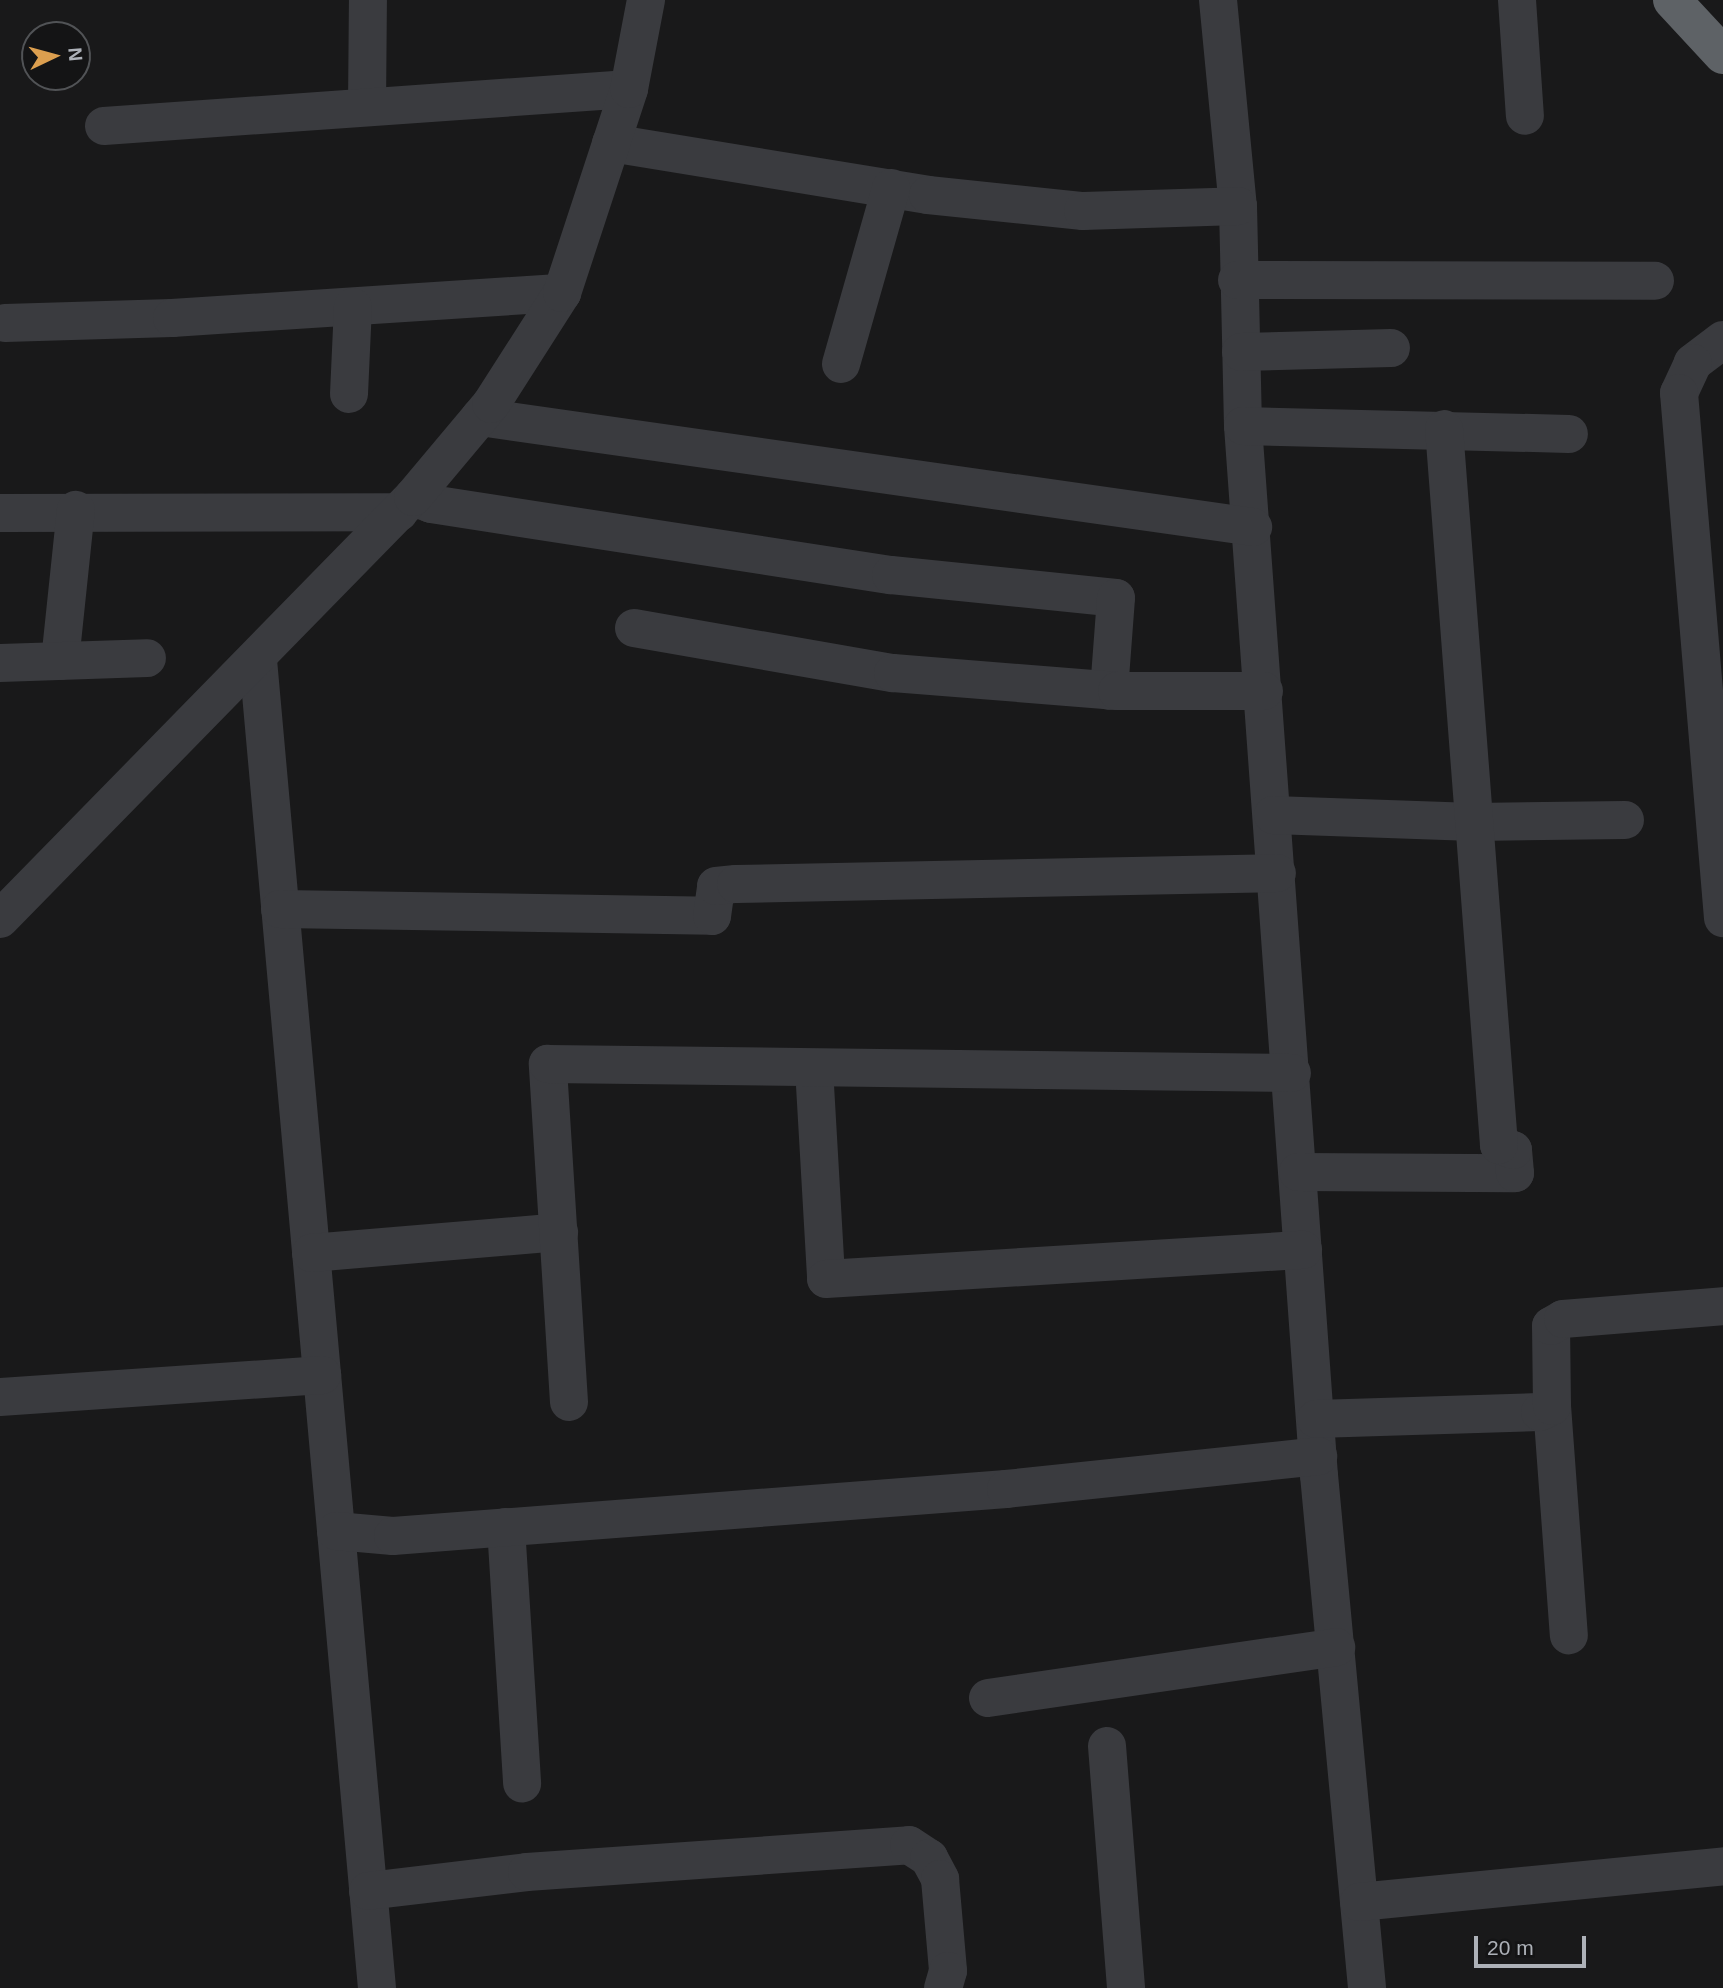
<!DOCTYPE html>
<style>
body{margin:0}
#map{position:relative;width:1723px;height:1988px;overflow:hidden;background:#19191a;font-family:Arial,sans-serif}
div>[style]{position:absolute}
.minor>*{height:38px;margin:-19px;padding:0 19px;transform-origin:19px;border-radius:19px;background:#3a3b3f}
.tertiary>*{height:38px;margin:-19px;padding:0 19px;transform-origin:19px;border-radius:19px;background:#3a3b3f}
.trunk>*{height:38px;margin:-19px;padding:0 19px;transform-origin:19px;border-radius:19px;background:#5e6266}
span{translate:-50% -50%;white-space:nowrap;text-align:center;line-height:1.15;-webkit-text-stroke:5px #141415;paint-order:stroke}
.north{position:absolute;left:21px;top:21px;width:70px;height:70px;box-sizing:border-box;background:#141415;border:2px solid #515356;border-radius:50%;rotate:85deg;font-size:19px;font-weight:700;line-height:28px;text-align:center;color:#adb1b8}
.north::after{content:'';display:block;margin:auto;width:24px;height:32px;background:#dc9f4f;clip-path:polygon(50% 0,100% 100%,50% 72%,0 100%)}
.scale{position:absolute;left:1474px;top:1936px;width:112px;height:32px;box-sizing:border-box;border:4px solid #adb1b8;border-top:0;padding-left:9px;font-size:21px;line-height:24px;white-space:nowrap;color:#adb1b8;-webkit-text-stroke:5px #141415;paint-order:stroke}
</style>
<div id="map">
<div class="minor">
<div style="left:1218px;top:0;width:207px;rotate:84.5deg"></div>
<div style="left:1238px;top:206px;width:220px;rotate:88.7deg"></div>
<div style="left:1243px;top:426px;width:1052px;rotate:85.86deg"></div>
<div style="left:1319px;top:1475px;width:515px;rotate:84.65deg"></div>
<div style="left:1517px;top:0;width:116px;rotate:86.1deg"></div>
<div style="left:367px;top:107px;width:107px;rotate:-89.5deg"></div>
<div style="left:104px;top:126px;width:526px;rotate:-4.03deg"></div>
<div style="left:611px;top:143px;width:321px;rotate:9.3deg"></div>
<div style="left:928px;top:195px;width:156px;rotate:5.9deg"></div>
<div style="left:1083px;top:211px;width:155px;rotate:-1.8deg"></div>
<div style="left:1237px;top:280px;width:418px;rotate:0.1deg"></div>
<div style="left:5px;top:323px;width:167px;rotate:-1.7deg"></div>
<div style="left:172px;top:318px;width:391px;rotate:-3.7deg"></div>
<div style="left:1723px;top:340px;width:38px;rotate:143deg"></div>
<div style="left:1693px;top:363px;width:33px;rotate:115deg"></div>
<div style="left:1679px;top:393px;width:527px;rotate:85.21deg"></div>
<div style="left:1241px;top:352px;width:150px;rotate:-1.5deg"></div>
<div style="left:841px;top:364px;width:183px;rotate:-74.1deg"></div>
<div style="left:349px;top:394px;width:87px;rotate:-87.4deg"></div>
<div style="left:480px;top:417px;width:781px;rotate:8.1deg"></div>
<div style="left:1243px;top:426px;width:326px;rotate:1.4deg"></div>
<div style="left:413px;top:497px;width:19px;rotate:21deg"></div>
<div style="left:431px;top:504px;width:465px;rotate:8.8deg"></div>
<div style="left:891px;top:575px;width:226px;rotate:5.8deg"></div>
<div style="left:1116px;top:598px;width:93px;rotate:94.3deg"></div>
<div style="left:0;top:513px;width:399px;rotate:-0.1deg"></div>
<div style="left:634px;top:628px;width:263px;rotate:9.9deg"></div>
<div style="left:893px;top:673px;width:225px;rotate:4.6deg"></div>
<div style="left:1117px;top:691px;width:147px"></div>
<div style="left:258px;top:660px;width:1333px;rotate:84.88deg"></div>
<div style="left:60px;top:661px;width:152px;rotate:-84deg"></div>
<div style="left:0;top:663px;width:147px;rotate:-1.9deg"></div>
<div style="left:1273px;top:815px;width:201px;rotate:2deg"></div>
<div style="left:1474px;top:822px;width:151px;rotate:-0.8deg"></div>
<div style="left:280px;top:909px;width:432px;rotate:0.9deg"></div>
<div style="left:712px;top:916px;width:30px;rotate:-82deg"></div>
<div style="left:716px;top:886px;width:20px;rotate:-6deg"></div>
<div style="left:736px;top:884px;width:541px;rotate:-1.16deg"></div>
<div style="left:814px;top:1068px;width:211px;rotate:86.7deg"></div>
<div style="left:826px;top:1279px;width:478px;rotate:-3.5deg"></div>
<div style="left:1298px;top:1172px;width:217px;rotate:0.3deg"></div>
<div style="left:1515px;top:1173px;width:23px;rotate:-95deg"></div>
<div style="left:1513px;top:1150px;width:15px;rotate:-160deg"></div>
<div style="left:1499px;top:1145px;width:718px;rotate:-94.39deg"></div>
<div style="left:311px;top:1253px;width:249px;rotate:-4.8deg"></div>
<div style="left:0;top:1397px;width:323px;rotate:-3.9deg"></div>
<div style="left:569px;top:1402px;width:339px;rotate:-93.6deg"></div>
<div style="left:548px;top:1064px;width:744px;rotate:0.69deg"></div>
<div style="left:1552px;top:1406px;width:230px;rotate:85.8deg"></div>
<div style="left:1316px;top:1419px;width:224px;rotate:-1.8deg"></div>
<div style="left:1540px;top:1412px;width:13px;rotate:-27deg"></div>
<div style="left:1552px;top:1406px;width:80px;rotate:-90.7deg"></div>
<div style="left:1551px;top:1326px;width:14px;rotate:-30deg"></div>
<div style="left:1563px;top:1319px;width:161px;rotate:-4.6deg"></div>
<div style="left:506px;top:1527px;width:257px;rotate:86.4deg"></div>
<div style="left:336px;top:1531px;width:57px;rotate:5deg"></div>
<div style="left:393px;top:1536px;width:615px;rotate:-4.38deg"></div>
<div style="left:1006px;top:1489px;width:314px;rotate:-6deg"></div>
<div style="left:988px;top:1698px;width:352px;rotate:-8.3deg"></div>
<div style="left:1107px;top:1746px;width:243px;rotate:85.5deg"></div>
<div style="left:368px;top:1891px;width:160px;rotate:-6.8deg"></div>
<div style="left:527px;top:1872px;width:383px;rotate:-4deg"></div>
<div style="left:909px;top:1845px;width:24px;rotate:33deg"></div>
<div style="left:929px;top:1858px;width:24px;rotate:62deg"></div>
<div style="left:940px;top:1879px;width:92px;rotate:85deg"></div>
<div style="left:948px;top:1971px;width:18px;rotate:106deg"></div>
<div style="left:1359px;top:1902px;width:366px;rotate:-5.6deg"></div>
</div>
<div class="tertiary">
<div style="left:0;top:919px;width:590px;rotate:-45.62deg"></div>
<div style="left:413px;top:497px;width:121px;rotate:-50deg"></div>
<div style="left:491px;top:404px;width:132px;rotate:-57.4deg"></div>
<div style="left:562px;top:293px;width:215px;rotate:-71.8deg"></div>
<div style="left:629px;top:89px;width:91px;rotate:-79.2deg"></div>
</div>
<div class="trunk">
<div style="left:1672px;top:0;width:75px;rotate:47.2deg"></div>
</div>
<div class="north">N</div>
<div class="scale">20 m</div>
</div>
